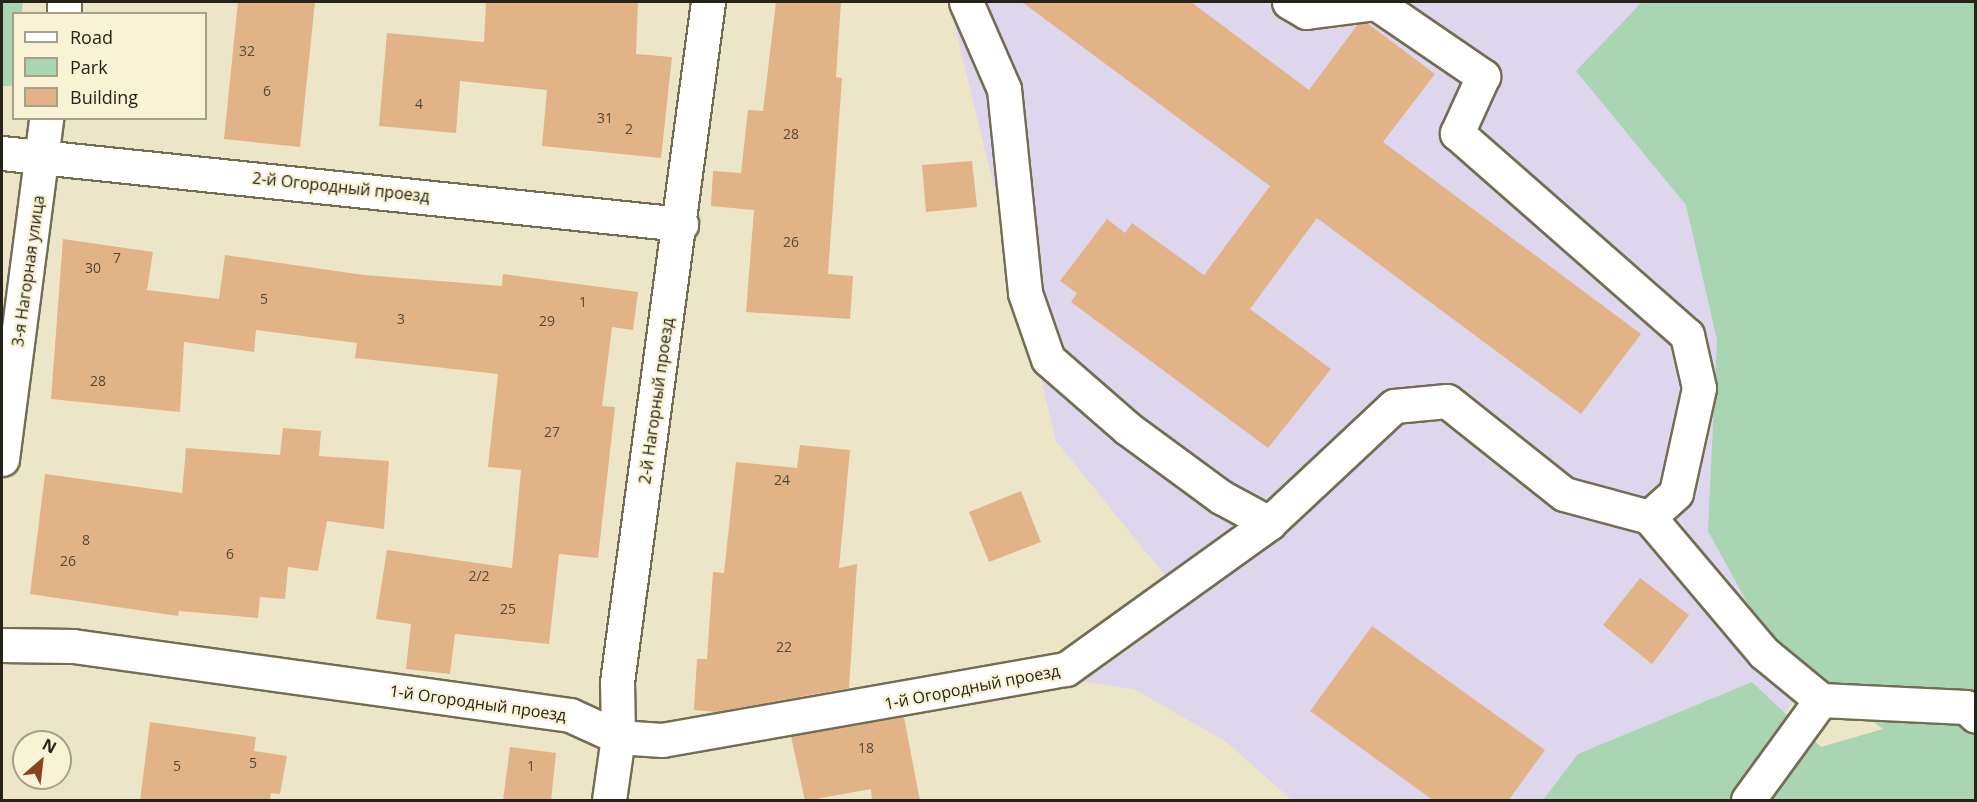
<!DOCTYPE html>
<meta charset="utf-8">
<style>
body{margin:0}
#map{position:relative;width:1977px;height:802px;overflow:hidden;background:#ece5c8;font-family:"Open Sans",sans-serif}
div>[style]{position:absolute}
.medical>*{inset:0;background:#ded6ec}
.green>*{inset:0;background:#aad5b3}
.building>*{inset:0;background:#e3b388}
.roads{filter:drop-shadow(2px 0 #736d53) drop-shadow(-2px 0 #736d53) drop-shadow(0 2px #736d53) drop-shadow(0 -2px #736d53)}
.minor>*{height:33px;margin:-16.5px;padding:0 16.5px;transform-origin:16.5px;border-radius:16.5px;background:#fff}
span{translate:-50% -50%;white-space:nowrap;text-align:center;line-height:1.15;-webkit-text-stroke:4.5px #f9f2d5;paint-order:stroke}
.number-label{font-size:14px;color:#554835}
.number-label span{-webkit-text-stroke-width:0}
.street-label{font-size:16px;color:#262419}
.frame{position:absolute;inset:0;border:3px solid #262419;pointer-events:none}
.legend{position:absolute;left:12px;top:12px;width:195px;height:108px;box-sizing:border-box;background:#f9f2d5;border:2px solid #a5a08a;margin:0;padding:8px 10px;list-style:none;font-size:18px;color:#262419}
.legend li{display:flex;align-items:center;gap:12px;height:30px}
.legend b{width:30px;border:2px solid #a5a08a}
.north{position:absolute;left:12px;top:730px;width:60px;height:60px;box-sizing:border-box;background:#f9f2d5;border:2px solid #a5a08a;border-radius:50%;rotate:28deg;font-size:16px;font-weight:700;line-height:24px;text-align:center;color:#262419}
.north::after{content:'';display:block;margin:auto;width:21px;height:27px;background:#89431e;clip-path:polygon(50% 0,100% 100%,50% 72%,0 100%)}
</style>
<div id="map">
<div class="medical">
<div style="clip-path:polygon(949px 2px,1975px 2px,1824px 658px,1724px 800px,1292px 800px,1225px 741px,1134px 689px,1050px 677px,1120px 656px,1189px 605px,1056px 441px)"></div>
</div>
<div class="green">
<div style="clip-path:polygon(2px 2px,23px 2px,22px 13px,14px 14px,13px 86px,2px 86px)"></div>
<div style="clip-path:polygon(1642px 2px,1975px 2px,1975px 800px,1543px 800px,1578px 754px,1752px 682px,1821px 747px,1883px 729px,1767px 639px,1708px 531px,1717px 340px,1686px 205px,1576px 71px)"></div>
</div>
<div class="building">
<div style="clip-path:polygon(238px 2px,315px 2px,300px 147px,224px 139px)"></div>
<div style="clip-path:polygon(486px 2px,638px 2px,636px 54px,672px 57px,661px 158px,542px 146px,547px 90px,460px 81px,456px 133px,379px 126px,387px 33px,484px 42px)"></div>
<div style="clip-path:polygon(776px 2px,841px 2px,836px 77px,842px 78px,828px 274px,853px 276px,850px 319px,746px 312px,754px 210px,711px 206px,713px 171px,741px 173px,748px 110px,763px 111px)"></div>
<div style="clip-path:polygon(1022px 2px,1191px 2px,1309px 90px,1358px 24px,1367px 23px,1435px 74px,1383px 142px,1641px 334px,1581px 414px,1317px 218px,1250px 309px,1331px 369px,1268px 448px,1071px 302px,1077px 293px,1060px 281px,1107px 219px,1125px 233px,1132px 223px,1204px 275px,1270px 186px)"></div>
<div style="clip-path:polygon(972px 161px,977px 207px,926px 212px,922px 165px)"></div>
<div style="clip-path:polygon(63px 239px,153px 252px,147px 290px,219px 299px,225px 255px,364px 275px,502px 286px,503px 274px,638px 292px,633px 330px,612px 327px,602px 406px,615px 407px,598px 558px,559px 554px,549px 644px,455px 634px,450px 674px,406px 669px,411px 624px,376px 619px,387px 550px,512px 568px,521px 470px,488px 467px,498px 374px,355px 358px,357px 343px,256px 330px,254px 352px,184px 342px,180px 412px,51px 399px)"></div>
<div style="clip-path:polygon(283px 428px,321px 431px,319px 456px,389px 461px,384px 529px,327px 521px,318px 571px,288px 567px,285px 599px,260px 597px,258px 618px,179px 611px,178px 616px,30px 594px,45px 474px,182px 493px,186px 448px,280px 455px)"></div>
<div style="clip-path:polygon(800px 445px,850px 450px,839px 568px,857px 564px,849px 688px,715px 712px,694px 710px,697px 659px,707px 659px,713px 572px,724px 573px,736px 462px,797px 468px)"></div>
<div style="clip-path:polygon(1021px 491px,1041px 542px,989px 562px,969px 512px)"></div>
<div style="clip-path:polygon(1640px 578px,1689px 615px,1652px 664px,1603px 625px)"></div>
<div style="clip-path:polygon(1372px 626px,1545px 750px,1508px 801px,1434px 801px,1310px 711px)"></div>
<div style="clip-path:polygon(904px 717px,920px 801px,872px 801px,871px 789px,805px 801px,791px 736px)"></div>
<div style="clip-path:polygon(150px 722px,256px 737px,254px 751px,287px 756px,280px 794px,271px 793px,270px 801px,140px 801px)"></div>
<div style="clip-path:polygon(510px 747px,556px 753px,551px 801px,503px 801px)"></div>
</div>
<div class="roads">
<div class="minor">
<div style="left:966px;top:2px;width:95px;rotate:66.4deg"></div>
<div style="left:1004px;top:89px;width:205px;rotate:84.1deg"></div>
<div style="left:1025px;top:293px;width:70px;rotate:70.8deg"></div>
<div style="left:1048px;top:359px;width:105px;rotate:41.1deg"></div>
<div style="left:1127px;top:428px;width:117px;rotate:36.3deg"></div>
<div style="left:1221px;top:497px;width:55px;rotate:28.4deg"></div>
<div style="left:1269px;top:523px;width:171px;rotate:-43.1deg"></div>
<div style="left:1394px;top:406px;width:53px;rotate:-5.4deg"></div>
<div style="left:1447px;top:401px;width:149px;rotate:38.5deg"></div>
<div style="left:1564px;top:494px;width:88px;rotate:15.1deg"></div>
<div style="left:1649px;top:517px;width:178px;rotate:49.8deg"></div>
<div style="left:1764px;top:653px;width:74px;rotate:39.5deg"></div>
<div style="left:1821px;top:700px;width:145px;rotate:2.8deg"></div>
<div style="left:1966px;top:707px;width:13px;rotate:42deg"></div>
<div style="left:1289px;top:2px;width:20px;rotate:30deg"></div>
<div style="left:1306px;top:12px;width:71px;rotate:-7.3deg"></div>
<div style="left:1376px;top:3px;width:130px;rotate:34.3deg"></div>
<div style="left:1483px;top:76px;width:63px;rotate:114.5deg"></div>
<div style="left:1457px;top:133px;width:306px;rotate:41.3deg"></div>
<div style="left:1687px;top:335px;width:54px;rotate:77.2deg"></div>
<div style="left:1699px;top:388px;width:107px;rotate:102.4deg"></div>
<div style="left:1676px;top:493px;width:36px;rotate:138deg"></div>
<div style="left:64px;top:14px;width:12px;rotate:-90deg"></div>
<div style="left:2px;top:153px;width:683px;rotate:5.97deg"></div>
<div style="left:2px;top:459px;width:344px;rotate:-82.6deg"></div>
<div style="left:2px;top:645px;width:71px;rotate:0.8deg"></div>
<div style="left:73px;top:646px;width:502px;rotate:7.9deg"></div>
<div style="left:570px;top:715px;width:53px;rotate:24.6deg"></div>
<div style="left:618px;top:737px;width:44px;rotate:3.9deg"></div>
<div style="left:662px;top:740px;width:410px;rotate:-10deg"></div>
<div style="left:1066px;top:669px;width:250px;rotate:-35.7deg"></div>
<div style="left:609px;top:800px;width:64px;rotate:-81.9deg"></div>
<div style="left:618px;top:737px;width:55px;rotate:-91deg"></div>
<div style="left:617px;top:682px;width:686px;rotate:-82.38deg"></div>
<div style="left:1748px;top:800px;width:124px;rotate:-53.9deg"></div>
</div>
</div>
<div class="number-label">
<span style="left:247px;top:51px">32</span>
<span style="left:267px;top:91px">6</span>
<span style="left:419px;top:104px">4</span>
<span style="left:605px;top:118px">31</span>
<span style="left:629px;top:129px">2</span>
<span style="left:791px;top:134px">28</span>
<span style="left:791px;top:242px">26</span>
<span style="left:117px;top:258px">7</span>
<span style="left:93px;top:268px">30</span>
<span style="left:264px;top:299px">5</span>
<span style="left:583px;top:302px">1</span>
<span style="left:401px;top:319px">3</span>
<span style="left:547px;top:321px">29</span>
<span style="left:98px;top:381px">28</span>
<span style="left:552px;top:432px">27</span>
<span style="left:782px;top:480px">24</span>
<span style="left:86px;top:540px">8</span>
<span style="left:230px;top:554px">6</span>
<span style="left:68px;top:561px">26</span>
<span style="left:479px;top:576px">2/2</span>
<span style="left:508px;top:609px">25</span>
<span style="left:784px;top:647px">22</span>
<span style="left:866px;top:748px">18</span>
<span style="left:253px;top:763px">5</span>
<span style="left:177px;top:766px">5</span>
<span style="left:531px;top:766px">1</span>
</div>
<div class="street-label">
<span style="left:341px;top:187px;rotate:6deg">2-й Огородный проезд</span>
<span style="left:28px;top:271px;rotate:-82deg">3-я Нагорная улица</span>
<span style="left:656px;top:401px;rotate:-82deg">2-й Нагорный проезд</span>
<span style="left:972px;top:687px;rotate:-11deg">1-й Огородный проезд</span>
<span style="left:478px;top:703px;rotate:8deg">1-й Огородный проезд</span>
</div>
<div class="frame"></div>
<ul class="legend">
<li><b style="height:8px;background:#fff"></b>Road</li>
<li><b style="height:16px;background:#aad5b3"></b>Park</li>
<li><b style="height:16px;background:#e3b388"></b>Building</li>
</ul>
<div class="north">N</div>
</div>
